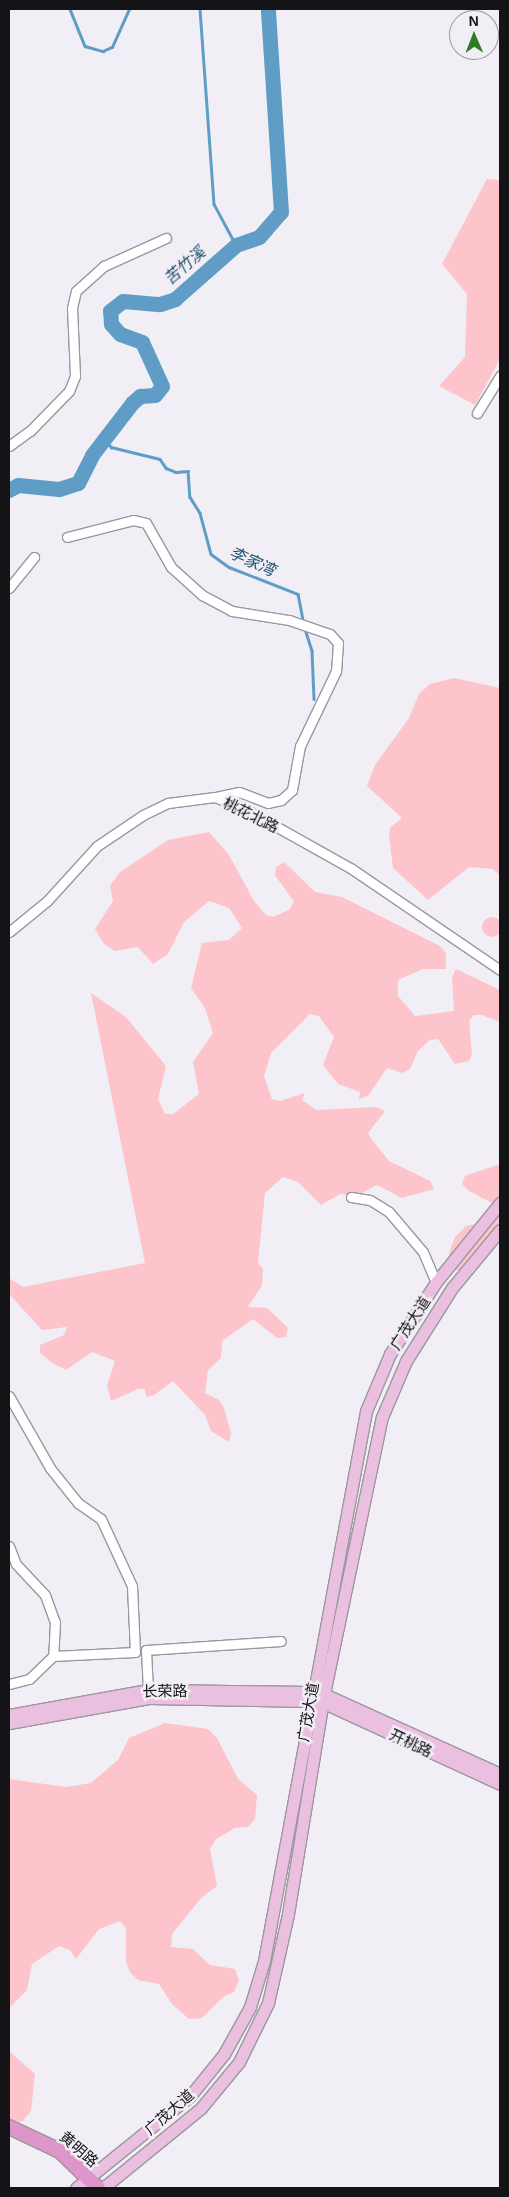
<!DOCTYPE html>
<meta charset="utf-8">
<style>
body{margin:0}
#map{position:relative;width:509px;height:2197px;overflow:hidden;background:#f1eef5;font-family:Helvetica,"Noto Sans SC",sans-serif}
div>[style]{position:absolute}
.green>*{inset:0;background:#fdc4cb}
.round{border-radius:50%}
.stream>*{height:2.5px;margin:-1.25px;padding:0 1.25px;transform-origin:1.25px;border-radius:1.25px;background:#5f9dc7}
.river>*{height:15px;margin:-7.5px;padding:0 7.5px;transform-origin:7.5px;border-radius:7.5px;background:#5f9dc7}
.roads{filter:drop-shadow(1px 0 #9a979e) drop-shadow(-1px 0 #9a979e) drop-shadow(0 1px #9a979e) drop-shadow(0 -1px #9a979e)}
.minor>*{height:9px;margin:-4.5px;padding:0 4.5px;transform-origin:4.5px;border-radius:4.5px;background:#fff}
.major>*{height:11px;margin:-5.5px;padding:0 5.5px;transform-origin:5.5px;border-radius:5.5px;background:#ebbfdf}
.highway>*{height:14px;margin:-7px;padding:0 7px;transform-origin:7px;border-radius:7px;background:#de95c9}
span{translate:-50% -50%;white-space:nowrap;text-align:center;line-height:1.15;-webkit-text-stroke:5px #f1eef5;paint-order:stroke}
.street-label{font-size:15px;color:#141316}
.water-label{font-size:16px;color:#1f4f6d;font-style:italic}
.frame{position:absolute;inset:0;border:10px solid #141316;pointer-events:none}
.north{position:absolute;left:449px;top:10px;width:50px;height:50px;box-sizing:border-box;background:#f1eef5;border:1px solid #99969c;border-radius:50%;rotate:359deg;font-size:14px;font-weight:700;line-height:20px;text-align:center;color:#141316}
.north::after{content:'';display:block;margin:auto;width:18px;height:22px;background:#2e7b23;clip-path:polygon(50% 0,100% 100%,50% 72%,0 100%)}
</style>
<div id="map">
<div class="green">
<div style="clip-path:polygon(487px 179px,500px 180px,500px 359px,475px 405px,439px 386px,465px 357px,467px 294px,442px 264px)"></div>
<div style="clip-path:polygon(454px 678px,500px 688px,500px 876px,493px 869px,469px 867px,428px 900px,393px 868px,389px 836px,390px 828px,402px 818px,367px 786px,375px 765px,409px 718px,419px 694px,430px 684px)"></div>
<div style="clip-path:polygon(209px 832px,229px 855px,254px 901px,266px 915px,273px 917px,289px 910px,294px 902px,275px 875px,276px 867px,284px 862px,315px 892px,342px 897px,440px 946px,446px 953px,446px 969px,423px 969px,398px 980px,398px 996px,415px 1016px,454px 1011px,452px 977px,456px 969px,500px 990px,500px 1022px,482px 1015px,474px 1015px,469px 1021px,472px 1054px,469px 1061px,455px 1064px,438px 1039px,430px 1040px,418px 1051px,410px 1069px,402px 1073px,387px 1068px,368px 1096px,359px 1099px,360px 1092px,338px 1084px,323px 1065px,334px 1037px,319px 1016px,310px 1014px,271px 1053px,264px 1076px,272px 1099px,280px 1101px,305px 1093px,302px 1100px,316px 1110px,376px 1107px,385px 1111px,368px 1133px,372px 1140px,389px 1161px,430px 1181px,434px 1189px,402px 1198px,377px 1185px,356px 1196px,340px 1194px,321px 1205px,298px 1182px,283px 1177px,265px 1193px,258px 1263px,263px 1269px,262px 1285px,248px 1307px,267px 1308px,288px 1328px,286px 1337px,277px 1338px,253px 1319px,222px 1341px,221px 1358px,208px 1370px,205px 1393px,219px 1400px,224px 1408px,231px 1433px,229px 1442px,211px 1431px,205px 1415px,173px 1381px,154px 1395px,146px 1397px,145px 1389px,138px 1389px,111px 1401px,107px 1385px,115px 1361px,92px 1352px,66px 1370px,51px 1362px,40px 1353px,40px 1345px,64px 1335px,67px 1327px,42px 1330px,9px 1294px,9px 1278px,23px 1287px,145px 1263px,91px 993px,126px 1017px,166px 1066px,158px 1099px,165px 1114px,173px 1114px,199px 1094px,193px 1062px,213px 1033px,205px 1008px,191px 988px,202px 943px,229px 940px,242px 928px,229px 908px,209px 901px,184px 922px,168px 954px,153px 964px,138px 947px,115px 951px,104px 944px,95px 929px,113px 901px,110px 886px,120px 872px,168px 840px)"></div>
<div class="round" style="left:482px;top:917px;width:20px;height:20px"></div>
<div style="clip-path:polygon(500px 1164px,500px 1240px,459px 1271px,452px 1269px,449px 1253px,455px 1237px,466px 1226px,476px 1224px,494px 1204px,469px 1191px,462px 1184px,465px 1176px)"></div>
<div style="clip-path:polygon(165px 1723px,208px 1729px,217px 1738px,238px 1779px,257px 1795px,255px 1819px,248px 1827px,235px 1828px,216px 1839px,210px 1849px,217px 1886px,202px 1897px,172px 1934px,171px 1947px,193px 1949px,210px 1965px,235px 1969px,239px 1980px,234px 1992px,223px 1997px,202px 2018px,189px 2019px,172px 2004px,159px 1984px,138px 1980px,130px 1972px,126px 1962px,126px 1928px,120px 1921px,99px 1929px,76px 1959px,70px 1950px,59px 1946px,32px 1964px,27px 1990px,9px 2008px,9px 1779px,66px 1787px,91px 1783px,118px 1760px,129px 1738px)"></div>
<div style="clip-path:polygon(9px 2051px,35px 2074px,31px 2111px,23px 2121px,13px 2123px,9px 2121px)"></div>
</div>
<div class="stream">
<div style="left:70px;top:9px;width:40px;rotate:68deg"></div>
<div style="left:85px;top:46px;width:19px;rotate:16deg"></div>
<div style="left:103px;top:51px;width:10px;rotate:-24deg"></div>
<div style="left:112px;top:47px;width:42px;rotate:-65.9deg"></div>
<div style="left:200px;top:9px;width:196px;rotate:85.9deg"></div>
<div style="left:214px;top:204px;width:47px;rotate:61.8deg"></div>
<div style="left:106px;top:440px;width:9px;rotate:54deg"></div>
<div style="left:111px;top:447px;width:50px;rotate:13.8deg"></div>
<div style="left:160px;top:459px;width:11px;rotate:56deg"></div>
<div style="left:166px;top:468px;width:11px;rotate:22deg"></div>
<div style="left:176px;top:472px;width:12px;rotate:-5deg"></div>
<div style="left:188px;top:471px;width:26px;rotate:86deg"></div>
<div style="left:190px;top:497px;width:19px;rotate:58deg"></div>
<div style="left:200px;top:513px;width:42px;rotate:75deg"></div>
<div style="left:211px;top:554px;width:22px;rotate:36deg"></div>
<div style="left:229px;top:567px;width:74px;rotate:21.4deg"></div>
<div style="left:298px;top:594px;width:31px;rotate:79deg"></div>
<div style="left:305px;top:629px;width:23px;rotate:72deg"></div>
<div style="left:312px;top:651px;width:48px;rotate:87.6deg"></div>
</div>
<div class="river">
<div style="left:9px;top:490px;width:10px;rotate:-29deg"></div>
<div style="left:18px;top:485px;width:41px;rotate:5.6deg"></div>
<div style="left:59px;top:489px;width:20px;rotate:-18deg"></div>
<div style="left:78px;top:483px;width:31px;rotate:-63deg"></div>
<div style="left:92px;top:455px;width:66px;rotate:-52.4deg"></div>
<div style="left:132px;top:403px;width:11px;rotate:-41deg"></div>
<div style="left:140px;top:396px;width:15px;rotate:-4deg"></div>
<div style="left:155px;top:395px;width:11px;rotate:-52deg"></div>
<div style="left:162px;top:386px;width:48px;rotate:-114.4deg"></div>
<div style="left:142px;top:342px;width:23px;rotate:-160deg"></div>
<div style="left:120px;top:334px;width:13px;rotate:-132deg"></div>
<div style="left:111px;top:324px;width:13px;rotate:-94deg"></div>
<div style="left:110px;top:311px;width:16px;rotate:-38deg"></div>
<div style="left:123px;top:301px;width:37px;rotate:5deg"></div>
<div style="left:160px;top:304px;width:16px;rotate:-18deg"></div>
<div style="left:175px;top:299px;width:81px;rotate:-41.5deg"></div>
<div style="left:236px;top:245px;width:24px;rotate:-19deg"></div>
<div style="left:259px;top:237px;width:33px;rotate:-49deg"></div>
<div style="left:281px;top:212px;width:203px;rotate:-93.7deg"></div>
</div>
<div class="roads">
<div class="minor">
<div style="left:477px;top:413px;width:44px;rotate:-58.1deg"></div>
<div style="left:9px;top:446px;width:26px;rotate:-36deg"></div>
<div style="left:30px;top:431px;width:56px;rotate:-45.7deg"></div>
<div style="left:69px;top:391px;width:16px;rotate:-68deg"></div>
<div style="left:75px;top:376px;width:68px;rotate:-92.5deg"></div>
<div style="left:72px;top:308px;width:17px;rotate:-77deg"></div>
<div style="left:76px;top:291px;width:38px;rotate:-42deg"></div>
<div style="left:104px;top:266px;width:68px;rotate:-24.3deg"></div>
<div style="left:67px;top:537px;width:68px;rotate:-14.4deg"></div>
<div style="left:133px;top:520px;width:13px;rotate:13deg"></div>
<div style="left:146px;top:523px;width:51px;rotate:60.4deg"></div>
<div style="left:171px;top:567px;width:42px;rotate:42.1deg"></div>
<div style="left:202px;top:595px;width:34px;rotate:28deg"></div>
<div style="left:232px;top:611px;width:58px;rotate:9deg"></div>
<div style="left:289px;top:620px;width:43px;rotate:18.9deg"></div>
<div style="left:330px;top:634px;width:12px;rotate:48deg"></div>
<div style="left:338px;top:643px;width:28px;rotate:94deg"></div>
<div style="left:336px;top:671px;width:83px;rotate:115.6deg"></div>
<div style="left:300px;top:746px;width:45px;rotate:100.3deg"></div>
<div style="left:292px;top:790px;width:15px;rotate:138deg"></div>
<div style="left:281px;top:800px;width:13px;rotate:167deg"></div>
<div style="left:268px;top:803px;width:31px;rotate:-159deg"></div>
<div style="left:239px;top:792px;width:25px;rotate:168deg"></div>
<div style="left:9px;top:588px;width:40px;rotate:-51deg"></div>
<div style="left:9px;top:932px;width:49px;rotate:-39.2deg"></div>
<div style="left:47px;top:901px;width:74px;rotate:-47.7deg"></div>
<div style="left:97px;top:846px;width:55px;rotate:-34deg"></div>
<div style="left:143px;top:815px;width:28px;rotate:-26deg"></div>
<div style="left:168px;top:803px;width:47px;rotate:-7.3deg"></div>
<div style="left:215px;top:797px;width:32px;rotate:22deg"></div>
<div style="left:245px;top:809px;width:123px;rotate:29.3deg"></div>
<div style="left:352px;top:869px;width:179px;rotate:34.3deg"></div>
<div style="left:351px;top:1197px;width:19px;rotate:9deg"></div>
<div style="left:370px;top:1200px;width:22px;rotate:32deg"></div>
<div style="left:389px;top:1212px;width:52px;rotate:49.6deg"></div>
<div style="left:423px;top:1252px;width:33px;rotate:67deg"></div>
<div style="left:9px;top:1396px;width:83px;rotate:60.3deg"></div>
<div style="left:50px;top:1468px;width:45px;rotate:51.3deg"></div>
<div style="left:78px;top:1503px;width:28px;rotate:35deg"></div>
<div style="left:101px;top:1519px;width:74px;rotate:65.2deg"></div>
<div style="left:132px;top:1586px;width:66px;rotate:87.4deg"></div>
<div style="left:135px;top:1652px;width:82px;rotate:177.2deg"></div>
<div style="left:53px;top:1656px;width:33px;rotate:136deg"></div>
<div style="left:29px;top:1679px;width:21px;rotate:166deg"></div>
<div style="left:9px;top:1546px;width:19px;rotate:69deg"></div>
<div style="left:16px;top:1564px;width:42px;rotate:46.9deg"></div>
<div style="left:45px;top:1595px;width:29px;rotate:70deg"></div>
<div style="left:55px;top:1622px;width:34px;rotate:93deg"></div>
<div style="left:148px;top:1690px;width:40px;rotate:-92.9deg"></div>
<div style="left:146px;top:1650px;width:135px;rotate:-3.8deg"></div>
</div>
<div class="major">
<div style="left:9px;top:1715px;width:141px;rotate:-10.2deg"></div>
<div style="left:148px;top:1690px;width:164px;rotate:0.7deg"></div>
<div style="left:312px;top:1692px;width:12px;rotate:9deg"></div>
<div style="left:324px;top:1694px;width:193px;rotate:24.4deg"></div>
<div style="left:9px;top:1723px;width:142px;rotate:-10.1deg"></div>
<div style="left:149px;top:1698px;width:161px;rotate:1.1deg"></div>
<div style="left:310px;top:1701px;width:12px;rotate:5deg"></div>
<div style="left:322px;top:1702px;width:196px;rotate:24.7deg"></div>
<div style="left:76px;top:2188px;width:146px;rotate:-38.9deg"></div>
<div style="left:190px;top:2096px;width:54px;rotate:-51deg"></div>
<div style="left:224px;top:2054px;width:54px;rotate:-61deg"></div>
<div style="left:250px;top:2007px;width:48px;rotate:-73.1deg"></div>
<div style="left:264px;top:1961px;width:559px;rotate:-79.49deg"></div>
<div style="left:366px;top:1411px;width:62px;rotate:-67.2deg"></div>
<div style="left:390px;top:1354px;width:85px;rotate:-57.4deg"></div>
<div style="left:436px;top:1282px;width:102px;rotate:-51deg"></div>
<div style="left:103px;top:2188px;width:127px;rotate:-39.2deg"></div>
<div style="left:201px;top:2108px;width:60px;rotate:-50.4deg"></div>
<div style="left:239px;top:2062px;width:66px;rotate:-63.8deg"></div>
<div style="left:268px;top:2003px;width:91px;rotate:-77.3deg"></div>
<div style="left:288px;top:1914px;width:223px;rotate:-80.7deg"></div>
<div style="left:324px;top:1694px;width:283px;rotate:-78.2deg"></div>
<div style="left:382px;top:1417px;width:61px;rotate:-66.8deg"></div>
<div style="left:406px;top:1361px;width:86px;rotate:-57.8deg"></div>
<div style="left:452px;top:1288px;width:75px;rotate:-50.4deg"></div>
</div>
<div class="highway">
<div style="left:9px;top:2127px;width:56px;rotate:25.2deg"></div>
<div style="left:60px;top:2151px;width:53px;rotate:44.2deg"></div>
</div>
</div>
<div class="street-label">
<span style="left:251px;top:815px;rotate:26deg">桃花北路</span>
<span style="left:410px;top:1323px;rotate:-57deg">广茂大道</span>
<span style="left:165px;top:1691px;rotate:-1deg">长荣路</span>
<span style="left:308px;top:1712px;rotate:-80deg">广茂大道</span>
<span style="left:411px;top:1743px;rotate:25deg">开桃路</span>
<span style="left:169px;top:2112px;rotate:-41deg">广茂大道</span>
<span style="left:79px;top:2149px;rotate:41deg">黄明路</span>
</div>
<div class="water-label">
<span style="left:185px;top:266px;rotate:-41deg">苦竹溪</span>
<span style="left:252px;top:562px;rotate:24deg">李家湾</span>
</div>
<div class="frame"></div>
<div class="north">N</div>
</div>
